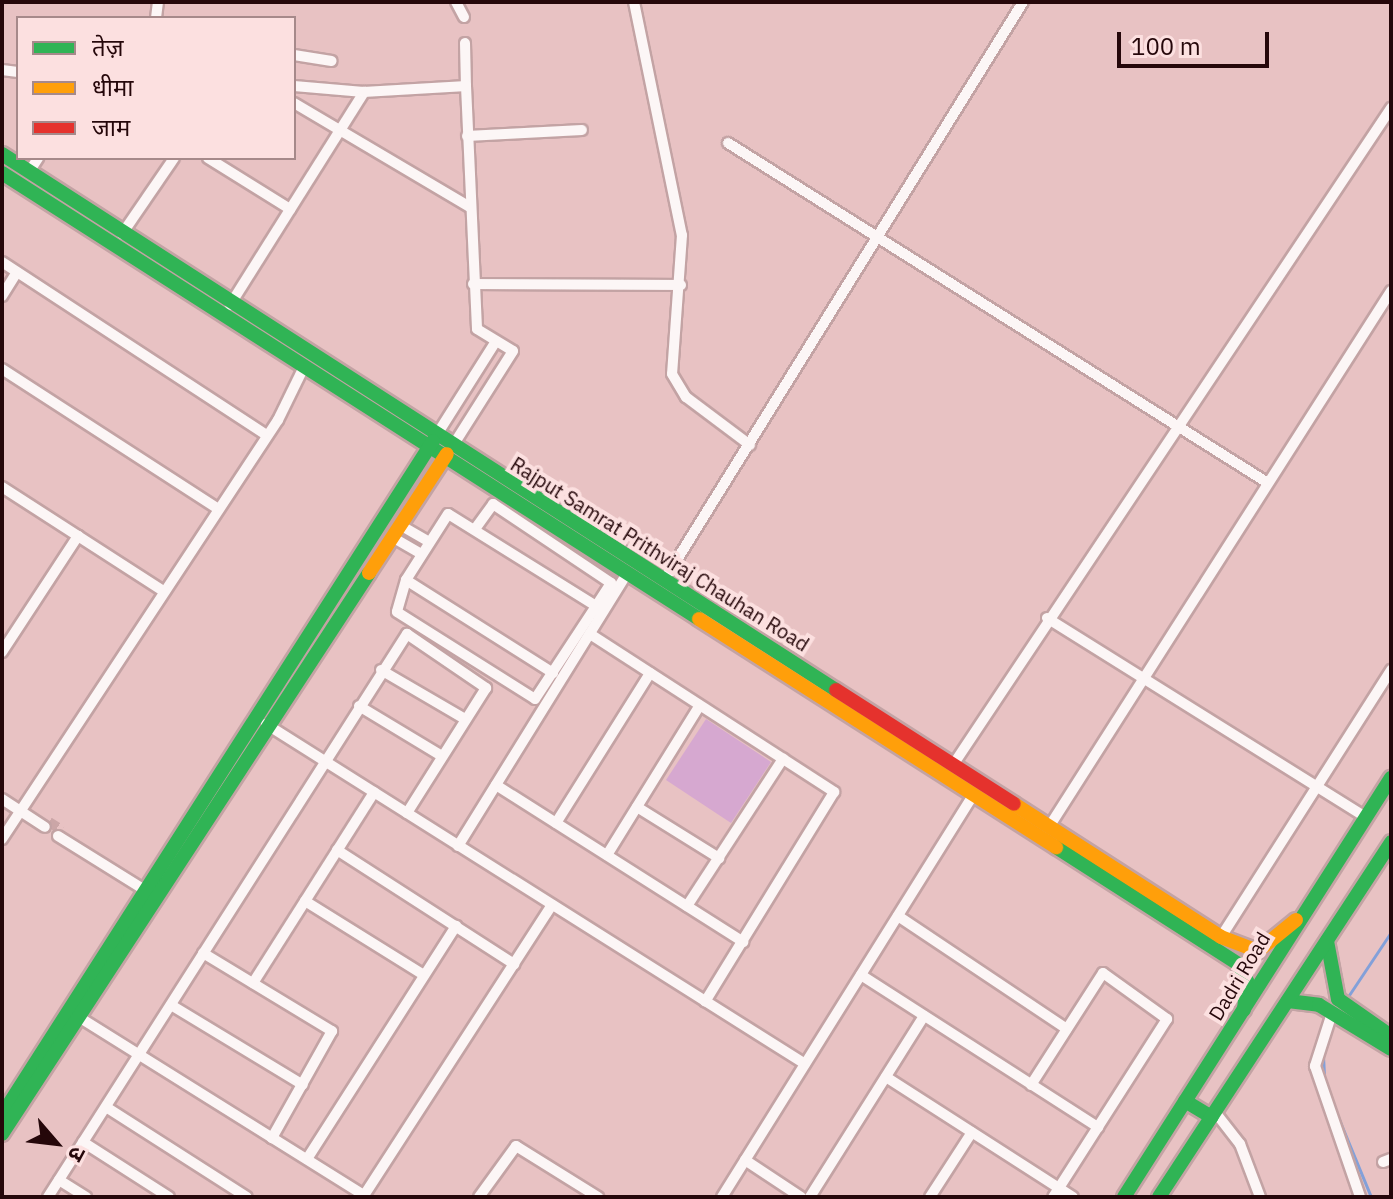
<!DOCTYPE html>
<meta charset="utf-8">
<style>
body{margin:0}
#map{position:relative;width:1393px;height:1199px;overflow:hidden;background:#e8c2c3;font-family:"IBM Plex Sans","Noto Sans Devanagari",sans-serif}
div>[style]{position:absolute}
.green>*{inset:0;background:#d6a8d0}
.stream>*{height:3px;margin:-1.5px;padding:0 1.5px;transform-origin:1.5px;border-radius:1.5px;background:#83a0d9}
.street-tunnel>*{height:10px;margin-top:-5px;transform-origin:0;background:repeating-linear-gradient(90deg,#cba6a7 0 10px,transparent 0 15px)}
.roads{filter:drop-shadow(2px 0 #c3a3a4) drop-shadow(-2px 0 #c3a3a4) drop-shadow(0 2px #c3a3a4) drop-shadow(0 -2px #c3a3a4)}
.street>*{height:10px;margin:-5px;padding:0 5px;transform-origin:5px;border-radius:5px;background:#fcf6f6}
.fast>*{height:14px;margin:-7px;padding:0 7px;transform-origin:7px;border-radius:7px;background:#30b455}
.slow>*{height:14px;margin:-7px;padding:0 7px;transform-origin:7px;border-radius:7px;background:#ff9f0a}
.jam>*{height:14px;margin:-7px;padding:0 7px;transform-origin:7px;border-radius:7px;background:#e5322d}
span{translate:-50% -50%;white-space:nowrap;text-align:center;line-height:1.15;-webkit-text-stroke:8px #fce0e0;paint-order:stroke}
.street-label{font-size:20px;color:#25070a}
.frame{position:absolute;inset:0;border:4px solid #25070a;pointer-events:none}
.legend{position:absolute;left:16px;top:16px;width:280px;height:144px;box-sizing:border-box;background:#fce0e0;border:2px solid #a6898a;margin:0;padding:10px 14px;list-style:none;font-size:24px;color:#25070a}
.legend li{display:flex;align-items:center;gap:16px;height:40px}
.legend b{width:40px;border:2px solid #a6898a}
.north{position:absolute;left:16px;top:1103px;width:80px;height:80px;-webkit-text-stroke:6px #fce0e0;paint-order:stroke;rotate:118deg;font-size:22px;font-weight:700;line-height:32px;text-align:center;color:#25070a}
.north::after{content:'';display:block;margin:auto;width:28px;height:36px;background:#25070a;clip-path:polygon(50% 0,100% 100%,50% 72%,0 100%)}
.scale{position:absolute;left:1117px;top:32px;width:152px;height:36px;box-sizing:border-box;border:4px solid #25070a;border-top:0;padding-left:10px;font-size:24px;line-height:28px;white-space:nowrap;color:#25070a;-webkit-text-stroke:6px #fce0e0;paint-order:stroke}
</style>
<div id="map">
<div class="green">
<div style="clip-path:polygon(706px 719px,771px 762px,731px 823px,666px 780px)"></div>
</div>
<div class="stream">
<div style="left:1347px;top:998px;width:79px;rotate:-56.3deg"></div>
<div style="left:1323px;top:1056px;width:20px;rotate:87deg"></div>
<div style="left:1338px;top:1117px;width:87px;rotate:67.6deg"></div>
</div>
<div class="street-tunnel">
<div style="left:49px;top:822px;width:15px;rotate:32deg"></div>
</div>
<div class="roads">
<div class="street">
<div style="left:456px;top:2px;width:17px;rotate:62deg"></div>
<div style="left:634px;top:2px;width:238px;rotate:78.4deg"></div>
<div style="left:682px;top:235px;width:139px;rotate:94.1deg"></div>
<div style="left:672px;top:374px;width:27px;rotate:59deg"></div>
<div style="left:686px;top:397px;width:80px;rotate:36.9deg"></div>
<div style="left:156px;top:18px;width:16px;rotate:-83deg"></div>
<div style="left:465px;top:43px;width:43px;rotate:88.7deg"></div>
<div style="left:294px;top:55px;width:38px;rotate:9deg"></div>
<div style="left:2px;top:70px;width:16px;rotate:7deg"></div>
<div style="left:294px;top:86px;width:70px;rotate:4.9deg"></div>
<div style="left:294px;top:103px;width:204px;rotate:30.6deg"></div>
<div style="left:467px;top:136px;width:115px;rotate:-3deg"></div>
<div style="left:728px;top:143px;width:638px;rotate:32.2deg"></div>
<div style="left:208px;top:158px;width:97px;rotate:31.9deg"></div>
<div style="left:29px;top:172px;width:17px;rotate:-57deg"></div>
<div style="left:122px;top:234px;width:92px;rotate:-55.6deg"></div>
<div style="left:2px;top:262px;width:316px;rotate:33.2deg"></div>
<div style="left:473px;top:284px;width:208px;rotate:0.3deg"></div>
<div style="left:2px;top:296px;width:28px;rotate:-58deg"></div>
<div style="left:230px;top:305px;width:252px;rotate:-57.8deg"></div>
<div style="left:364px;top:92px;width:102px;rotate:-3.4deg"></div>
<div style="left:466px;top:86px;width:243px;rotate:87.4deg"></div>
<div style="left:477px;top:329px;width:42px;rotate:31.4deg"></div>
<div style="left:513px;top:351px;width:114px;rotate:122.4deg"></div>
<div style="left:2px;top:369px;width:254px;rotate:32.9deg"></div>
<div style="left:436px;top:436px;width:112px;rotate:-57.7deg"></div>
<div style="left:2px;top:487px;width:190px;rotate:32.8deg"></div>
<div style="left:400px;top:525px;width:34px;rotate:30deg"></div>
<div style="left:475px;top:529px;width:31px;rotate:-54deg"></div>
<div style="left:493px;top:504px;width:142px;rotate:33.8deg"></div>
<div style="left:611px;top:583px;width:27px;rotate:123deg"></div>
<div style="left:596px;top:606px;width:174px;rotate:-148.1deg"></div>
<div style="left:448px;top:514px;width:78px;rotate:122.5deg"></div>
<div style="left:406px;top:580px;width:33px;rotate:106deg"></div>
<div style="left:397px;top:612px;width:163px;rotate:32.2deg"></div>
<div style="left:535px;top:699px;width:111px;rotate:-56.7deg"></div>
<div style="left:392px;top:537px;width:34px;rotate:30deg"></div>
<div style="left:665px;top:579px;width:679px;rotate:-58.18deg"></div>
<div style="left:406px;top:580px;width:174px;rotate:32.3deg"></div>
<div style="left:1047px;top:618px;width:376px;rotate:32deg"></div>
<div style="left:590px;top:634px;width:291px;rotate:32.9deg"></div>
<div style="left:834px;top:792px;width:246px;rotate:121.6deg"></div>
<div style="left:2px;top:652px;width:139px;rotate:-56.8deg"></div>
<div style="left:381px;top:670px;width:97px;rotate:30.3deg"></div>
<div style="left:359px;top:706px;width:97px;rotate:31.1deg"></div>
<div style="left:266px;top:724px;width:637px;rotate:32.24deg"></div>
<div style="left:953px;top:765px;width:790px;rotate:-56.31deg"></div>
<div style="left:496px;top:785px;width:293px;rotate:32.4deg"></div>
<div style="left:2px;top:799px;width:51px;rotate:33.1deg"></div>
<div style="left:637px;top:807px;width:97px;rotate:31.9deg"></div>
<div style="left:556px;top:823px;width:177px;rotate:-57.9deg"></div>
<div style="left:1049px;top:827px;width:636px;rotate:-57.46deg"></div>
<div style="left:58px;top:836px;width:106px;rotate:31.9deg"></div>
<div style="left:2px;top:839px;width:502px;rotate:-56.63deg"></div>
<div style="left:278px;top:420px;width:57px;rotate:-63.9deg"></div>
<div style="left:458px;top:846px;width:319px;rotate:-58.2deg"></div>
<div style="left:337px;top:850px;width:211px;rotate:32.8deg"></div>
<div style="left:607px;top:855px;width:176px;rotate:-58.2deg"></div>
<div style="left:305px;top:901px;width:140px;rotate:31.9deg"></div>
<div style="left:687px;top:906px;width:176px;rotate:-56.9deg"></div>
<div style="left:898px;top:916px;width:203px;rotate:33.8deg"></div>
<div style="left:1221px;top:937px;width:317px;rotate:-57.5deg"></div>
<div style="left:203px;top:953px;width:151px;rotate:31.2deg"></div>
<div style="left:332px;top:1031px;width:123px;rotate:119.3deg"></div>
<div style="left:861px;top:975px;width:282px;rotate:32.7deg"></div>
<div style="left:253px;top:983px;width:226px;rotate:-57.6deg"></div>
<div style="left:171px;top:1005px;width:154px;rotate:31.2deg"></div>
<div style="left:1332px;top:1013px;width:56px;rotate:107.8deg"></div>
<div style="left:1315px;top:1066px;width:139px;rotate:71deg"></div>
<div style="left:74px;top:1014px;width:342px;rotate:32deg"></div>
<div style="left:886px;top:1077px;width:222px;rotate:32.7deg"></div>
<div style="left:1031px;top:1085px;width:133px;rotate:-57.3deg"></div>
<div style="left:1103px;top:973px;width:79px;rotate:35.7deg"></div>
<div style="left:1167px;top:1019px;width:211px;rotate:122.6deg"></div>
<div style="left:106px;top:1107px;width:167px;rotate:32.6deg"></div>
<div style="left:1215px;top:1112px;width:41px;rotate:52deg"></div>
<div style="left:1240px;top:1144px;width:57px;rotate:69.3deg"></div>
<div style="left:83px;top:1142px;width:102px;rotate:32.6deg"></div>
<div style="left:307px;top:1159px;width:277px;rotate:-57.4deg"></div>
<div style="left:745px;top:1160px;width:67px;rotate:33.5deg"></div>
<div style="left:1383px;top:1162px;width:9px;rotate:-21deg"></div>
<div style="left:59px;top:1180px;width:32px;rotate:32deg"></div>
<div style="left:48px;top:1197px;width:668px;rotate:-57.48deg"></div>
<div style="left:407px;top:634px;width:96px;rotate:34.4deg"></div>
<div style="left:486px;top:688px;width:148px;rotate:122.3deg"></div>
<div style="left:363px;top:1197px;width:348px;rotate:-57.1deg"></div>
<div style="left:479px;top:1197px;width:63px;rotate:-54deg"></div>
<div style="left:516px;top:1146px;width:97px;rotate:31.9deg"></div>
<div style="left:722px;top:1197px;width:473px;rotate:-58deg"></div>
<div style="left:810px;top:1197px;width:214px;rotate:-57.8deg"></div>
<div style="left:930px;top:1197px;width:77px;rotate:-57.1deg"></div>
</div>
<div class="fast">
<div style="left:2px;top:154px;width:991px;rotate:32.73deg"></div>
<div style="left:2px;top:173px;width:827px;rotate:32.61deg"></div>
<div style="left:1056px;top:847px;width:216px;rotate:32.7deg"></div>
<div style="left:1238px;top:964px;width:19px;rotate:62deg"></div>
<div style="left:1247px;top:981px;width:29px;rotate:96deg"></div>
<div style="left:1327px;top:941px;width:59px;rotate:79.3deg"></div>
<div style="left:1338px;top:999px;width:65px;rotate:34.9deg"></div>
<div style="left:1288px;top:1001px;width:31px;rotate:7deg"></div>
<div style="left:1319px;top:1005px;width:84px;rotate:31.4deg"></div>
<div style="left:1185px;top:1101px;width:31px;rotate:31deg"></div>
<div style="left:2px;top:1115px;width:800px;rotate:-57.4deg"></div>
<div style="left:2px;top:1134px;width:670px;rotate:-56.81deg"></div>
<div style="left:1124px;top:1197px;width:497px;rotate:-57.5deg"></div>
<div style="left:1159px;top:1197px;width:424px;rotate:-56.8deg"></div>
</div>
<div class="slow">
<div style="left:369px;top:573px;width:142px;rotate:-56.8deg"></div>
<div style="left:699px;top:619px;width:424px;rotate:32.6deg"></div>
<div style="left:1014px;top:804px;width:246px;rotate:32.7deg"></div>
<div style="left:1221px;top:937px;width:40px;rotate:21deg"></div>
<div style="left:1258px;top:951px;width:49px;rotate:-39.2deg"></div>
</div>
<div class="jam">
<div style="left:836px;top:690px;width:211px;rotate:32.6deg"></div>
</div>
</div>
<div class="street-label">
<span style="left:660px;top:554px;rotate:32deg">Rajput Samrat Prithviraj Chauhan Road</span>
<span style="left:1239px;top:976px;rotate:-59deg">Dadri Road</span>
</div>
<div class="frame"></div>
<ul class="legend">
<li><b style="height:10px;background:#30b455"></b>तेज़</li>
<li><b style="height:10px;background:#ff9f0a"></b>धीमा</li>
<li><b style="height:10px;background:#e5322d"></b>जाम</li>
</ul>
<div class="north">उ</div>
<div class="scale">100 m</div>
</div>
